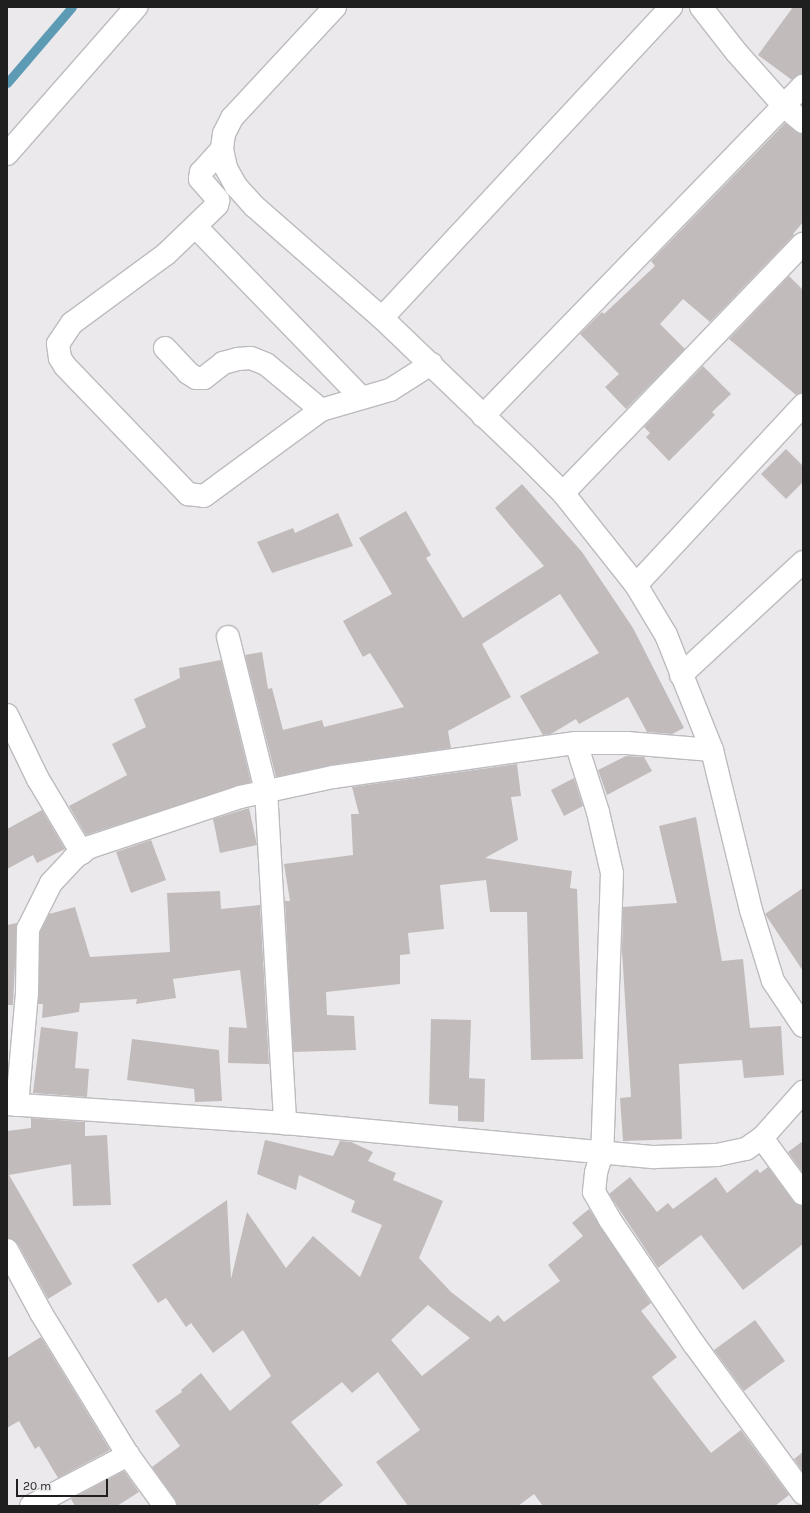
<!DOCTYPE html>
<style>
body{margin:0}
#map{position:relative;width:810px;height:1513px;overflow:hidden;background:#ebe9ec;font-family:Karla,sans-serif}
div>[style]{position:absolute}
.stream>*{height:9px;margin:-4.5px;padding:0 4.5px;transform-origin:4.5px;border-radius:4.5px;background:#5d9bb5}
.building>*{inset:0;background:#c1bcbb}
.roads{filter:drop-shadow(1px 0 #bdbbbf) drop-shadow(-1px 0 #bdbbbf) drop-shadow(0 1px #bdbbbf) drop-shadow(0 -1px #bdbbbf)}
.minor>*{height:22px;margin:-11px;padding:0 11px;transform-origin:11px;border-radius:11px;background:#fff}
.secondary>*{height:22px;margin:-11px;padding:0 11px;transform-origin:11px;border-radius:11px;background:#fff}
span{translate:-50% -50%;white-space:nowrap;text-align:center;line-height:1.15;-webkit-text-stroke:3.5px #ebe9ec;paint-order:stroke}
.frame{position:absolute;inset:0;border:8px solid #201f20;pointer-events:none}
.scale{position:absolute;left:16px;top:1479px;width:92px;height:18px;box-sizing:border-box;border:2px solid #201f20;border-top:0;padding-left:5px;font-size:12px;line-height:14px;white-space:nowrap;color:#201f20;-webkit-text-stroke:3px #ebe9ec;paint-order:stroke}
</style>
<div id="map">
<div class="stream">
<div style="left:7px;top:83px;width:100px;rotate:-49.5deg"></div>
</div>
<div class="building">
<div style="clip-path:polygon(793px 7px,803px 7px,803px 74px,792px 80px,758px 55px)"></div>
<div style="clip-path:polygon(785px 123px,803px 134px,803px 222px,793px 234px,794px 235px,710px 322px,683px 299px,660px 324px,685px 349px,626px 409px,605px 387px,619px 374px,580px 334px,602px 312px,604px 314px,655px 266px,651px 261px)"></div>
<div style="clip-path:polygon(789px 276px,803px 290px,803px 393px,796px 395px,729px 339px)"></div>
<div style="clip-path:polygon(703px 366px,731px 394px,712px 412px,715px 415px,669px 461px,646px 437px,650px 433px,644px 427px)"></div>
<div style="clip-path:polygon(786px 449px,803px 466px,803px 482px,786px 499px,761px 474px)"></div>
<div style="clip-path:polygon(522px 484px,582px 552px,633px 628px,684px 728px,672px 734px,647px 732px,628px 697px,579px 724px,576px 719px,551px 734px,543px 735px,520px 696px,599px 653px,560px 594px,482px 644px,511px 697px,448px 731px,451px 748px,331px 765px,276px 777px,245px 655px,262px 652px,268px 689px,272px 688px,283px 730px,322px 720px,324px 727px,404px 707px,370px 653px,363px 657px,343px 621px,392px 594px,359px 538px,406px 511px,431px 555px,426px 558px,463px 618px,544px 566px,495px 508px)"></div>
<div style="clip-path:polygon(338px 513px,353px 546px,272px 573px,257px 542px,293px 528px,295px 533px)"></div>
<div style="clip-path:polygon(221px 660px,251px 782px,86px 835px,69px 806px,127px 775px,112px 744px,146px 727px,134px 699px,180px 678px,179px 668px)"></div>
<div style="clip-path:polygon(626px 756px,644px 757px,652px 771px,607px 795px,598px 770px)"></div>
<div style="clip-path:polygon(517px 764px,521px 796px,511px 797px,518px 840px,485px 858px,572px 871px,570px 888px,577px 889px,583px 1059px,531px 1060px,527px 912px,490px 912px,486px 880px,440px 885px,444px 929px,408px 933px,410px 954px,400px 955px,400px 984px,326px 992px,327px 1015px,354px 1016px,356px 1050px,293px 1052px,285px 901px,290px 901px,284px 864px,353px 855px,351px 814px,359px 814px,352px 787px)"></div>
<div style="clip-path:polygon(574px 778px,583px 806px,564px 816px,551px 790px)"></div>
<div style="clip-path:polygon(249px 808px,257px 845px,220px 853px,213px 819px)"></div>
<div style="clip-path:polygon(42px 810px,65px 849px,37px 863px,33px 855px,7px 869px,7px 829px)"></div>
<div style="clip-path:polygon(696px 817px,722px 961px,743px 959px,750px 1028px,781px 1026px,784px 1075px,744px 1078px,742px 1060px,679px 1064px,682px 1139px,623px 1141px,620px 1098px,631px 1097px,622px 950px,623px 907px,677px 903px,659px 826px)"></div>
<div style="clip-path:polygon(151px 840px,166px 880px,131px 893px,116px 852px)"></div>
<div style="clip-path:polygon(803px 888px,803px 971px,765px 914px)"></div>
<div style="clip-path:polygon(220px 891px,221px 909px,260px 905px,269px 1064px,228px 1063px,229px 1027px,247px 1028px,240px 970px,173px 979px,176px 998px,136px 1004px,137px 999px,80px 1003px,79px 1012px,42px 1018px,43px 1004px,38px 1004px,40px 932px,49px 914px,75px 907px,90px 957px,170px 952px,167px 893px)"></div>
<div style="clip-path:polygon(17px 923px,13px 1005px,7px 1005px,7px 925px)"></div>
<div style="clip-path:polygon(431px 1019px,471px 1020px,469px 1078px,485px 1079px,484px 1122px,458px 1121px,458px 1106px,429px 1104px)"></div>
<div style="clip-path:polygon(41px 1027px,78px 1032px,75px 1068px,89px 1069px,87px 1097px,33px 1093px)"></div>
<div style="clip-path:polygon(132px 1039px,219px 1050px,222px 1101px,195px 1102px,194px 1089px,127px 1080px)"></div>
<div style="clip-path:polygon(31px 1118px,85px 1122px,85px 1136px,107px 1135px,111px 1205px,73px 1206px,71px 1164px,9px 1175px,72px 1284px,48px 1299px,18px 1244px,7px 1238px,7px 1131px,31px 1128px)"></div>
<div style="clip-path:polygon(evenodd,265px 1140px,333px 1156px,340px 1141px,351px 1142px,373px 1152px,368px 1161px,396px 1173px,393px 1180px,443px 1201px,419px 1258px,451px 1292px,490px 1322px,498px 1315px,504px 1322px,560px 1281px,548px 1265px,583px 1236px,572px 1223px,589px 1209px,651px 1303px,641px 1311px,677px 1357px,652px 1377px,711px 1453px,741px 1430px,789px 1495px,775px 1506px,543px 1506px,534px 1494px,518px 1506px,408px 1506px,376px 1462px,420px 1430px,378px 1372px,352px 1393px,342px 1382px,291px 1422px,343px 1485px,317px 1506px,177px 1506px,175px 1499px,152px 1467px,180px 1446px,155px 1411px,182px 1392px,181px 1390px,201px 1373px,230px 1411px,271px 1376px,243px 1330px,213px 1353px,191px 1323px,186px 1327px,166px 1298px,158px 1303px,132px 1265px,227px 1200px,231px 1279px,247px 1212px,286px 1268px,313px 1236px,360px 1277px,382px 1225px,351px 1212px,355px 1201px,299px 1175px,296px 1190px,257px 1174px,265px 1140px,428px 1305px,470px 1338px,422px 1376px,391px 1340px,428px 1305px)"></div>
<div style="clip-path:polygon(803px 1141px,803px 1173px,788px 1152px)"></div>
<div style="clip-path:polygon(768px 1167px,793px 1201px,803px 1206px,803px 1244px,743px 1290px,701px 1235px,658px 1268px,609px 1194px,630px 1177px,657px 1212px,668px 1203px,673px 1209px,716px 1177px,727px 1193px,757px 1169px,760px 1173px)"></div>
<div style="clip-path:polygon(755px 1320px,785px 1361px,744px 1391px,714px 1350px)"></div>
<div style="clip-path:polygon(41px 1337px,110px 1450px,58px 1478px,39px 1446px,35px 1449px,19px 1421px,7px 1428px,7px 1358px)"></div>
<div style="clip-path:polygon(803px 1452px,803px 1472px,794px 1459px)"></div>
<div style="clip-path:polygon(124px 1471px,139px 1492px,117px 1506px,75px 1506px,71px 1499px)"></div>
</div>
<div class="roads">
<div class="minor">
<div style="left:335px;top:7px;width:151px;rotate:132.9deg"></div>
<div style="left:232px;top:118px;width:18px;rotate:117deg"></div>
<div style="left:224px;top:134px;width:15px;rotate:98deg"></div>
<div style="left:222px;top:149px;width:19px;rotate:78deg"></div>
<div style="left:226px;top:168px;width:21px;rotate:61deg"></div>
<div style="left:236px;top:186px;width:27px;rotate:48deg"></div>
<div style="left:254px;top:206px;width:170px;rotate:41.2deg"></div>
<div style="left:382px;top:318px;width:195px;rotate:43.8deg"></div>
<div style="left:523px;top:453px;width:57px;rotate:45deg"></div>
<div style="left:563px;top:493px;width:117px;rotate:51.6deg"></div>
<div style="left:636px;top:585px;width:58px;rotate:59deg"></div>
<div style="left:666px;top:635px;width:124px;rotate:68.2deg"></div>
<div style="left:712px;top:750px;width:165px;rotate:76.3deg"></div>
<div style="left:751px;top:910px;width:74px;rotate:72.8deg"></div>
<div style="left:773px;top:981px;width:54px;rotate:56.3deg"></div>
<div style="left:701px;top:7px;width:58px;rotate:52deg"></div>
<div style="left:737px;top:53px;width:71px;rotate:48.4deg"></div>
<div style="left:784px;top:106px;width:25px;rotate:40deg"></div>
<div style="left:222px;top:149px;width:31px;rotate:132deg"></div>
<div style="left:201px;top:172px;width:7px;rotate:98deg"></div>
<div style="left:200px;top:179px;width:28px;rotate:49deg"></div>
<div style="left:218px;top:200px;width:5px;rotate:101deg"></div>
<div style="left:217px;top:205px;width:71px;rotate:136.1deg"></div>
<div style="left:166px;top:254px;width:117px;rotate:143.7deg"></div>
<div style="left:72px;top:323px;width:25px;rotate:124deg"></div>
<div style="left:58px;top:344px;width:14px;rotate:82deg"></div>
<div style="left:60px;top:358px;width:9px;rotate:58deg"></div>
<div style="left:65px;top:366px;width:178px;rotate:46.1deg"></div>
<div style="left:188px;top:494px;width:16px;rotate:7deg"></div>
<div style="left:204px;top:496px;width:145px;rotate:-36.3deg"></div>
<div style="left:321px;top:410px;width:72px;rotate:-16.2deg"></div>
<div style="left:390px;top:390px;width:49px;rotate:-32.4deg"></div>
<div style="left:196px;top:227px;width:238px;rotate:45.9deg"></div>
<div style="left:382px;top:318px;width:425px;rotate:-47.1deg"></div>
<div style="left:165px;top:348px;width:34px;rotate:47deg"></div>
<div style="left:188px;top:373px;width:9px;rotate:32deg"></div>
<div style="left:196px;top:378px;width:8px"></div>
<div style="left:204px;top:378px;width:24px;rotate:-38deg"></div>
<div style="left:223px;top:363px;width:16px;rotate:-15deg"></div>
<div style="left:238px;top:359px;width:13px;rotate:-4deg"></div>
<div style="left:251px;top:358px;width:16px;rotate:22deg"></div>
<div style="left:266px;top:364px;width:72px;rotate:39.9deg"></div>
<div style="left:483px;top:416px;width:460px;rotate:-45.9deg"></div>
<div style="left:563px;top:493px;width:346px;rotate:-46.1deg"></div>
<div style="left:636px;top:585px;width:246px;rotate:-47.1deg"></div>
<div style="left:228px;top:637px;width:158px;rotate:76.1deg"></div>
<div style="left:266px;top:790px;width:334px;rotate:86.7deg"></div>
<div style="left:681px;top:675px;width:166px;rotate:-42.8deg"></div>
<div style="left:7px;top:715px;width:71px;rotate:64.2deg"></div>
<div style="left:38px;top:779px;width:86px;rotate:59.3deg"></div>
<div style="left:576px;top:743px;width:72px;rotate:72.3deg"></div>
<div style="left:598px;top:812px;width:63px;rotate:77.1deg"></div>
<div style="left:612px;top:873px;width:280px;rotate:92deg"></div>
<div style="left:602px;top:1153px;width:21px;rotate:107deg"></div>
<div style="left:596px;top:1173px;width:19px;rotate:96deg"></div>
<div style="left:594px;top:1192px;width:32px;rotate:60deg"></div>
<div style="left:610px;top:1220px;width:150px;rotate:55.9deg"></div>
<div style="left:694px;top:1344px;width:185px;rotate:53.8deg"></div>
<div style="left:7px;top:1104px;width:279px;rotate:3.9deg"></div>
<div style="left:285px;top:1123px;width:371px;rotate:5.3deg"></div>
<div style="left:654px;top:1157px;width:63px;rotate:-1.8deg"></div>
<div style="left:717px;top:1155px;width:30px;rotate:-12deg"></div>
<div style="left:746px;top:1149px;width:19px;rotate:-35deg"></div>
<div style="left:762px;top:1138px;width:62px;rotate:-48.3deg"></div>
<div style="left:17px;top:1105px;width:113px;rotate:-84.9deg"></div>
<div style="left:27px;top:992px;width:63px;rotate:-89.1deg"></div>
<div style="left:28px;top:929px;width:51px;rotate:-63.4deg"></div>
<div style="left:51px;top:883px;width:34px;rotate:-47deg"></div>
<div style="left:74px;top:858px;width:19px;rotate:-35deg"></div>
<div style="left:90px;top:847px;width:158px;rotate:-18.4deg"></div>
<div style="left:240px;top:797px;width:95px;rotate:-12.1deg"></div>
<div style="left:333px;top:777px;width:245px;rotate:-8deg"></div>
<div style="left:576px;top:743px;width:51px"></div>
<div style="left:627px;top:743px;width:85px;rotate:4.7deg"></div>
<div style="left:762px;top:1138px;width:69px;rotate:53.8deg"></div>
<div style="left:7px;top:1250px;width:72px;rotate:61.6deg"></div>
<div style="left:41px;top:1313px;width:167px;rotate:58.5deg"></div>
<div style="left:128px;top:1455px;width:63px;rotate:54deg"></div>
<div style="left:31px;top:1506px;width:110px;rotate:-27.7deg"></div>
</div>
<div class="secondary">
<div style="left:7px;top:154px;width:196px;rotate:-48.7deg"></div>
</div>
</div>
<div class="frame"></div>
<div class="scale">20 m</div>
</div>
